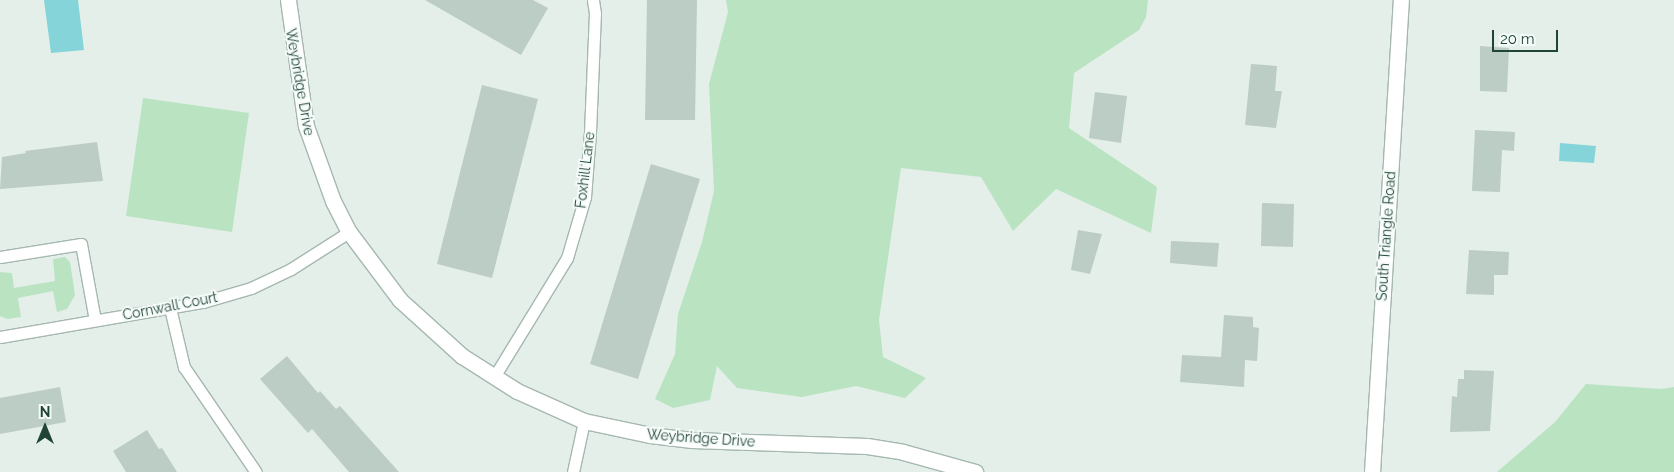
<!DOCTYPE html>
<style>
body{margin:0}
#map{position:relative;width:1674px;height:472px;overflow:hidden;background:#e4efe9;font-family:Raleway,sans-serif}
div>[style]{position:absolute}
.green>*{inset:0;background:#bae3c2}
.water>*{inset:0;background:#85d4da}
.building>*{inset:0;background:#bccdc5}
.roads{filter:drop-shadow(1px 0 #a5b8b0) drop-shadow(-1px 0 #a5b8b0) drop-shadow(0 1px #a5b8b0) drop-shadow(0 -1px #a5b8b0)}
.lane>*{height:11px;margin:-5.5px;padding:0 5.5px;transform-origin:5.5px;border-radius:5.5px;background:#fff}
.street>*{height:15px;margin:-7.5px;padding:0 7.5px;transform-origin:7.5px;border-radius:7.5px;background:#fff}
.secondary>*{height:15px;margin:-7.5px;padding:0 7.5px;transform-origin:7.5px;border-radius:7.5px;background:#fff}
span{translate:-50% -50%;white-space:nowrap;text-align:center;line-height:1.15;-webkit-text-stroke:4px #f5fbf8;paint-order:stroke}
.street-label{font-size:14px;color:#204438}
.north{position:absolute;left:20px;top:402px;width:50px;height:50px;-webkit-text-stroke:4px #f5fbf8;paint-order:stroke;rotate:0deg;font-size:14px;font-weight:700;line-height:20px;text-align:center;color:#204438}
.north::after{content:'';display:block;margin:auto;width:18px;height:22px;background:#204438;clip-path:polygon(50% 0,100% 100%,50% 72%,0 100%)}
.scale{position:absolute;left:1492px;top:30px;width:66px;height:22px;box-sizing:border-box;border:2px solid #204438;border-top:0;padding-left:6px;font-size:15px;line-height:18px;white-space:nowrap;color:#204438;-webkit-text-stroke:4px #f5fbf8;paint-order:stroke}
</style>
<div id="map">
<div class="green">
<div style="clip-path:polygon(726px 0,1148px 0,1146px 17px,1139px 30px,1074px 73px,1069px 128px,1157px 187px,1151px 233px,1056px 189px,1013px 231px,981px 177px,901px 168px,879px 320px,883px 357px,926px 378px,905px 398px,856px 386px,802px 397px,737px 388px,717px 366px,710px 400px,673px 408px,655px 399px,675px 354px,678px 314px,702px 242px,714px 191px,709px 84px,728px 12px)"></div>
<div style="clip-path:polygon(143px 98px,249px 113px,232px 232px,126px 216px)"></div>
<div style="clip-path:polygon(65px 257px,70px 262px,75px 295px,67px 309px,57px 312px,53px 291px,18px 298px,21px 317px,7px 319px,0 316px,0 272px,12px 273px,14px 288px,55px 281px,53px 259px)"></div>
<div style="clip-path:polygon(1586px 384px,1661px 389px,1674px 387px,1674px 472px,1497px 472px,1555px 422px)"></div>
</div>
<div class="water">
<div style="clip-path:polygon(44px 0,78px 0,84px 50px,51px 53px)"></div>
<div style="clip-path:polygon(1560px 143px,1596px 146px,1594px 163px,1559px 161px)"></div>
</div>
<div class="building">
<div style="clip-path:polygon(425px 0,533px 0,548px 8px,521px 55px)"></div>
<div style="clip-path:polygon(647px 0,697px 0,695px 120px,645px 120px)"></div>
<div style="clip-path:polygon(1480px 46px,1509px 48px,1507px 92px,1480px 91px)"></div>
<div style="clip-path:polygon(1251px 64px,1277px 66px,1275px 91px,1282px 91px,1276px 128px,1245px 125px)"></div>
<div style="clip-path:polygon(482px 85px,538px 99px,492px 278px,437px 264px)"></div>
<div style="clip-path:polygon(1095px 92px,1127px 96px,1121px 143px,1089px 138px)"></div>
<div style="clip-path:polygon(1475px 130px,1515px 132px,1514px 151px,1502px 150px,1500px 192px,1472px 191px)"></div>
<div style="clip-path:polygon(97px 142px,103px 181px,0 189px,2px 157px,26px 153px,25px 151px)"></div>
<div style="clip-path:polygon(651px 164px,700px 179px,638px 379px,590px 364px)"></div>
<div style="clip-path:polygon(1262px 203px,1294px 204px,1293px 247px,1261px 246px)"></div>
<div style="clip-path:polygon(1078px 230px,1102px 234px,1090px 274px,1071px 270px)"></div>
<div style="clip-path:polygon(1171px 241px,1219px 243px,1217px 267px,1170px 263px)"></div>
<div style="clip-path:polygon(1469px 250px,1509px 252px,1508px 275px,1494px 275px,1494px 295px,1466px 294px)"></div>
<div style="clip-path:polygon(1224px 315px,1253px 317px,1253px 327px,1259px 328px,1257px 361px,1245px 360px,1244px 387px,1180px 382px,1182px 355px,1221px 357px)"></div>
<div style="clip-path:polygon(287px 356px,318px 393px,320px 391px,336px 409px,340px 406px,399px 472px,349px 472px,312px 429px,308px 433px,260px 379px)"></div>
<div style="clip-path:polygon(1464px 370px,1494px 371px,1490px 431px,1450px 432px,1452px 396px,1457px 397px,1458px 379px,1464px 379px)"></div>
<div style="clip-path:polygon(60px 387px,66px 422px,0 434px,0 398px)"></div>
<div style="clip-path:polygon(147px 430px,159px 449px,162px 448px,177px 472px,126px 472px,113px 451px)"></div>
</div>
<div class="roads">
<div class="lane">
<div style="left:0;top:257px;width:82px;rotate:-9.1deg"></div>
<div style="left:81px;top:244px;width:77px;rotate:79.6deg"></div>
<div style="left:170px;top:308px;width:61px;rotate:76.7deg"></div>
<div style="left:184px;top:367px;width:127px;rotate:55.6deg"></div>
<div style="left:0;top:337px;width:206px;rotate:-9.8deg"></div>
<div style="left:203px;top:302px;width:50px;rotate:-16.3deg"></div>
<div style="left:251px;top:288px;width:44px;rotate:-25.4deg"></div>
<div style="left:291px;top:269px;width:69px;rotate:-32.5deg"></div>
<div style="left:494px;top:377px;width:140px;rotate:-58.5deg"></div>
<div style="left:567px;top:258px;width:64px;rotate:-73.6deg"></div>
<div style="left:585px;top:197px;width:65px;rotate:-85.6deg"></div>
<div style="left:590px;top:132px;width:119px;rotate:-87.6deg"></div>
<div style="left:595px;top:13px;width:13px;rotate:-99deg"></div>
<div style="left:573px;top:472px;width:52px;rotate:-77.8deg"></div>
</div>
<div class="street">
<div style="left:288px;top:0;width:127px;rotate:81.9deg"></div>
<div style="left:306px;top:126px;width:80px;rotate:70.2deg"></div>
<div style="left:333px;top:201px;width:35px;rotate:63deg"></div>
<div style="left:349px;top:232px;width:85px;rotate:53.1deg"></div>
<div style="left:400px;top:300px;width:84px;rotate:42.1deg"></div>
<div style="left:462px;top:356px;width:65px;rotate:32.5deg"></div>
<div style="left:517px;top:391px;width:73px;rotate:24.1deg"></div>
<div style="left:584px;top:421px;width:67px;rotate:12deg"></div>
<div style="left:650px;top:435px;width:42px;rotate:6.8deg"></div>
<div style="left:692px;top:440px;width:175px;rotate:2deg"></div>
<div style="left:867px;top:446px;width:36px;rotate:9deg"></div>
<div style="left:903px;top:452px;width:75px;rotate:15.5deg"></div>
</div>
<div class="secondary">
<div style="left:1372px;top:472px;width:473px;rotate:-86.5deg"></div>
</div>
</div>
<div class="street-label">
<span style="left:300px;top:82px;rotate:80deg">Weybridge Drive</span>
<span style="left:585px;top:170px;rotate:-83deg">Foxhill Lane</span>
<span style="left:1386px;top:236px;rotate:-86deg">South Triangle Road</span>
<span style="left:170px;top:306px;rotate:-11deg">Cornwall Court</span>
<span style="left:701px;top:438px;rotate:4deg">Weybridge Drive</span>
</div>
<div class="north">N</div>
<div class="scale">20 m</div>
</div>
